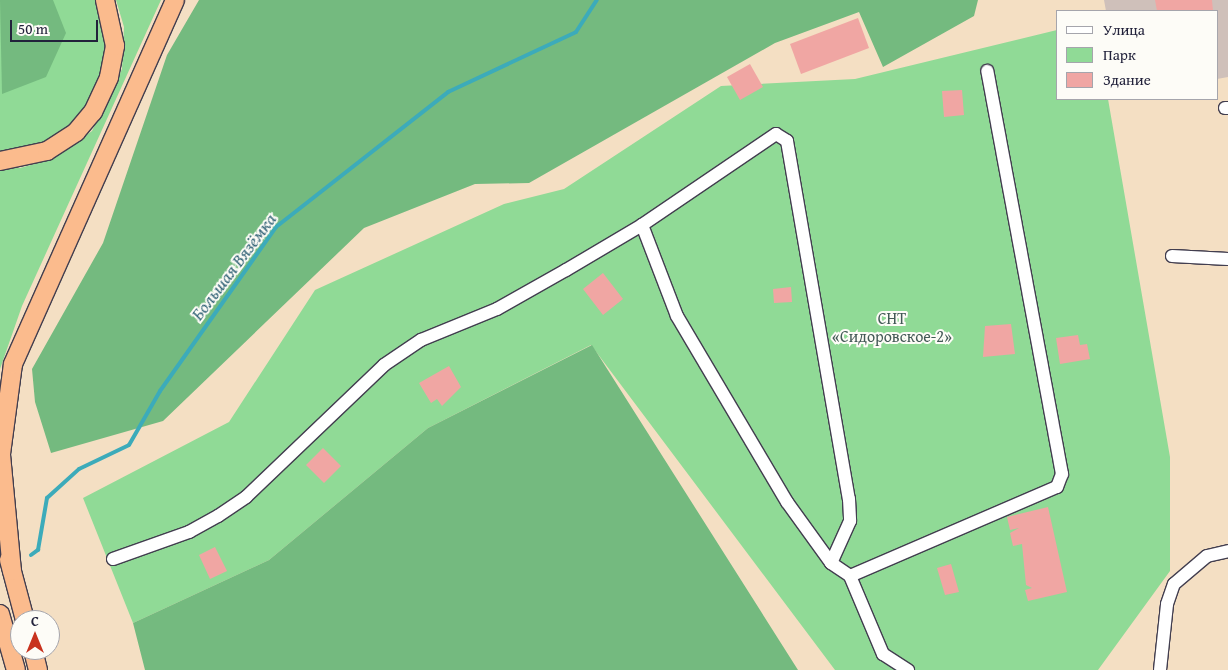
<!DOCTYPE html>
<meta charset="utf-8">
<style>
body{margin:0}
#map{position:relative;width:1228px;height:670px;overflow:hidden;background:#f4dfc3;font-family:"Gentium Book Plus",serif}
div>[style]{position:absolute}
.industrial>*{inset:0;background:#cfc0ba}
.green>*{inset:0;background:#90da96}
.forest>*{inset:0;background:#74ba7f}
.stream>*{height:4px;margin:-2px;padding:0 2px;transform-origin:2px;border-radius:2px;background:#3cabba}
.building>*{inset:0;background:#f0a6a3}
.roads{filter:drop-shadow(1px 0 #423e4f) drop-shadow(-1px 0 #423e4f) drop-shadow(0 1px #423e4f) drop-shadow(0 -1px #423e4f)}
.minor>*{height:12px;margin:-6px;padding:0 6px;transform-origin:6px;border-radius:6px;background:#fff}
.highway>*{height:18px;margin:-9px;padding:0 9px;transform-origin:9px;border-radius:9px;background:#fbbb8d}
span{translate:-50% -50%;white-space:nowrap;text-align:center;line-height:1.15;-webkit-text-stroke:4px #fdfcf7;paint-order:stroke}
.park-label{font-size:16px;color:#435956}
.water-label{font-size:18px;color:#2e6074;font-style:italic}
.legend{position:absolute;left:1056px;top:10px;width:162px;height:90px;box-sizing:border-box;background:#fdfcf7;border:1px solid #a5a5ac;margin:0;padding:6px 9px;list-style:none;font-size:15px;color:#22223b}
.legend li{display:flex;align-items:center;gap:10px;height:25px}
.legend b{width:25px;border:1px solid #a5a5ac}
.north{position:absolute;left:10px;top:610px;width:50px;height:50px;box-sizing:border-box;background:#fdfcf7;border:1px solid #a5a5ac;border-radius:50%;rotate:0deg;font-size:14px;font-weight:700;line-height:20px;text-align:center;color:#22223b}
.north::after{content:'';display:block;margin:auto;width:18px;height:22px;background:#c8321e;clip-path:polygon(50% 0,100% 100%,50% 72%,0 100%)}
.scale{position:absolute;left:10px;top:20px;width:88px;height:22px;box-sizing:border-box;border:2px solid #22223b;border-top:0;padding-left:6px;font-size:15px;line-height:18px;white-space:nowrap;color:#22223b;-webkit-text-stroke:4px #fdfcf7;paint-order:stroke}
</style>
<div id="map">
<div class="industrial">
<div style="clip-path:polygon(1104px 0,1228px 0,1228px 77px,1217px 79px,1217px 11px,1106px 11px)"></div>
</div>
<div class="green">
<div style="clip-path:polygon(0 0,95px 0,106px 46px,105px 66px,86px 111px,50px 143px,0 154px)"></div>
<div style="clip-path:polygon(116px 0,161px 0,22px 306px,0 369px,0 168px,20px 168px,52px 159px,92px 131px,122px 69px,124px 27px)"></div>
<div style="clip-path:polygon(1057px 30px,1057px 99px,1108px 99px,1170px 457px,1170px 571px,1098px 670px,835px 670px,591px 345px,428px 428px,269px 560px,133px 623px,83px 498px,229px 422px,315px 290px,504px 204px,564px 189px,721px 86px,855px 79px)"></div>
</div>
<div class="forest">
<div style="clip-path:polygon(0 0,53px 0,66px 33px,46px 77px,2px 94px)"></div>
<div style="clip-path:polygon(199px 0,978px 0,974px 16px,883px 67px,859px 12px,775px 43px,529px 183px,475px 184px,364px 228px,163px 421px,51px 453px,35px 402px,32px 369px,103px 243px,167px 55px)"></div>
<div style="clip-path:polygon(592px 345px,798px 670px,145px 670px,133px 623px,269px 560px,428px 428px)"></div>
</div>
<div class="stream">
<div style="left:31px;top:555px;width:9px;rotate:-36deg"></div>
<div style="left:38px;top:550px;width:53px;rotate:-80.2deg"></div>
<div style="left:47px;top:498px;width:43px;rotate:-42.2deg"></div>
<div style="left:79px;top:469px;width:55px;rotate:-25.6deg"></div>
<div style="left:129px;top:445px;width:62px;rotate:-60.1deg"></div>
<div style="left:160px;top:391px;width:201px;rotate:-54.7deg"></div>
<div style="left:276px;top:227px;width:219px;rotate:-38.1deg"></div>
<div style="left:448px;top:92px;width:141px;rotate:-25.1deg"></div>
<div style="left:576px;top:32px;width:38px;rotate:-57deg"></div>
</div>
<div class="building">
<div style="clip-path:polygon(1155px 0,1212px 0,1213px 11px,1157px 11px)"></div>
<div style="clip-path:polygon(858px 18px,869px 48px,801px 74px,790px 44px)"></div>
<div style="clip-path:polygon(750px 64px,763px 87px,740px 100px,727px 77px)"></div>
<div style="clip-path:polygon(962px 90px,964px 115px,944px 117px,942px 91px)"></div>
<div style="clip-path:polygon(603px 273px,623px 299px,603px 315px,583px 289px)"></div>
<div style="clip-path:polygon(791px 287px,792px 302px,774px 303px,773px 289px)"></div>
<div style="clip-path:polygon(1011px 324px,1015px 354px,983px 357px,985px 326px)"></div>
<div style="clip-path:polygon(1078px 335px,1080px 345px,1087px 344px,1090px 359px,1060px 364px,1056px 338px)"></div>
<div style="clip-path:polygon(449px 366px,461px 387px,442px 406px,437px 399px,431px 403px,419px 383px)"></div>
<div style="clip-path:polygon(323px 448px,341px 466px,324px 483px,306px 465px)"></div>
<div style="clip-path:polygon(1048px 507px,1067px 592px,1028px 601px,1025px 590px,1032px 588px,1026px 585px,1022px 544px,1013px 546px,1010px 533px,1019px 528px,1010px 530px,1007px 517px)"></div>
<div style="clip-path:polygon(215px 547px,227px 571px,210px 579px,199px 555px)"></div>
<div style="clip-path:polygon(951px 564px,959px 592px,945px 595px,937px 568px)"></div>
</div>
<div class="roads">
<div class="minor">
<div style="left:1225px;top:108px;width:3px"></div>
<div style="left:642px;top:225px;width:97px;rotate:69deg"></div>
<div style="left:677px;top:316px;width:216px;rotate:59.4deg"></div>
<div style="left:787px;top:502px;width:75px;rotate:54.2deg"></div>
<div style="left:831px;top:563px;width:23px;rotate:34deg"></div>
<div style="left:850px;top:576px;width:85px;rotate:67.1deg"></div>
<div style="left:883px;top:654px;width:30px;rotate:33deg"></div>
<div style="left:1172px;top:256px;width:56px;rotate:3.1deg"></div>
<div style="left:113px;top:559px;width:81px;rotate:-19.6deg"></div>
<div style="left:189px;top:532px;width:33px;rotate:-29deg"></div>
<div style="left:218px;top:516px;width:34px;rotate:-34deg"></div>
<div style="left:246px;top:497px;width:191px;rotate:-43.7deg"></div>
<div style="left:384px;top:365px;width:45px;rotate:-34deg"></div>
<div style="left:421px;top:340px;width:82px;rotate:-22.2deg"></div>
<div style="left:497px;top:309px;width:79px;rotate:-29.5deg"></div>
<div style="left:566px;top:270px;width:88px;rotate:-30.6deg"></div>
<div style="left:642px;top:225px;width:162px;rotate:-34.2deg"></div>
<div style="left:776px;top:134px;width:13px;rotate:32deg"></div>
<div style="left:787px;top:141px;width:363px;rotate:80.2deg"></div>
<div style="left:849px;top:499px;width:22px;rotate:87deg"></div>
<div style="left:850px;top:521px;width:46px;rotate:114.3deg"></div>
<div style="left:850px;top:576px;width:225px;rotate:-23.3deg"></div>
<div style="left:1057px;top:487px;width:14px;rotate:-69deg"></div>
<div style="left:1062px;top:474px;width:410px;rotate:-100.5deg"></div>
<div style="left:1160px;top:670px;width:66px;rotate:-83.9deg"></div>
<div style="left:1167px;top:604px;width:21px;rotate:-71deg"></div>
<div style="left:1174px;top:584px;width:43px;rotate:-40.3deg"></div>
<div style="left:1207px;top:556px;width:22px;rotate:-13deg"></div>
</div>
<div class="highway">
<div style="left:0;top:161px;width:48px;rotate:-12deg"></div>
<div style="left:47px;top:151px;width:35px;rotate:-33deg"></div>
<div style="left:76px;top:132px;width:26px;rotate:-50deg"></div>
<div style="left:93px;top:112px;width:38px;rotate:-65deg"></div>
<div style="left:109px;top:77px;width:32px;rotate:-79deg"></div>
<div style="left:115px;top:46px;width:47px;rotate:-102.3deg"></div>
<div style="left:9px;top:560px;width:62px;rotate:75.1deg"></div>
<div style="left:12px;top:571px;width:118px;rotate:-95.4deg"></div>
<div style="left:1px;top:454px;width:91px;rotate:-82.4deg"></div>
<div style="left:13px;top:364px;width:398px;rotate:-66deg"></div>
<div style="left:0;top:614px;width:58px;rotate:74.1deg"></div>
<div style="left:33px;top:650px;width:21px;rotate:76deg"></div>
</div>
</div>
<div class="park-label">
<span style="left:892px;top:327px">СНТ<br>«Сидоровское-2»</span>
</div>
<div class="water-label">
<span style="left:234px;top:267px;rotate:-53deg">Большая Вязёмка</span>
</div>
<ul class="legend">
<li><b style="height:6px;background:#fff"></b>Улица</li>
<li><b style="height:14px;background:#90da96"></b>Парк</li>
<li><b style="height:14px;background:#f0a6a3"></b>Здание</li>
</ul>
<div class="north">С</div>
<div class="scale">50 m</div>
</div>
